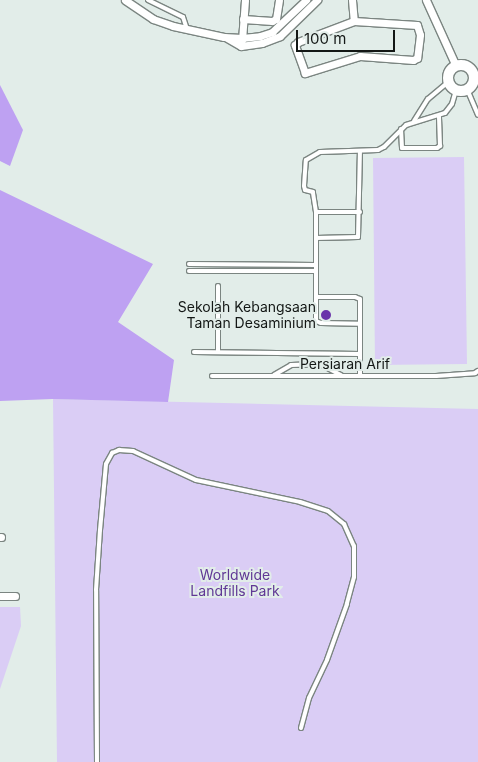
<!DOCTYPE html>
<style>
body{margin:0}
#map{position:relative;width:478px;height:762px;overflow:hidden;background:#e2ede9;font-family:Inter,sans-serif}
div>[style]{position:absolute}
.green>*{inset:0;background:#dacdf5}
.forest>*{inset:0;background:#bea1f2}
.roads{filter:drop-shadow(1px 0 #7b8581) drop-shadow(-1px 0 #7b8581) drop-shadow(0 1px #7b8581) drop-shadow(0 -1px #7b8581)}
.lane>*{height:4px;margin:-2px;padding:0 2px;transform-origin:2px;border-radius:2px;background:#fff}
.street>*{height:7px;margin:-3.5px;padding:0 3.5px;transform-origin:3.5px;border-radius:3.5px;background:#fff}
.secondary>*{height:10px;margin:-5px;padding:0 5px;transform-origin:5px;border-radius:5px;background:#fff}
.secondary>.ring{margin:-5px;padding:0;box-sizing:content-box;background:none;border:10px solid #fff;border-radius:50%}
.dots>*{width:14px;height:14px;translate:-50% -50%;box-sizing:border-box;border:2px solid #e2ede9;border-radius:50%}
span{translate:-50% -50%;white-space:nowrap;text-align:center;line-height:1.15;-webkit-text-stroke:4px #e2ede9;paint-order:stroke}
.poi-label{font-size:14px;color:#131715}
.right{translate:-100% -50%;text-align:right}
.street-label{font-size:14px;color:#131715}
.park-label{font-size:14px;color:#603895}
.scale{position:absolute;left:296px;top:30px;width:99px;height:22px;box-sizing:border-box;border:2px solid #131715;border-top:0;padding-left:6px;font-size:15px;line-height:18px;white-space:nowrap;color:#131715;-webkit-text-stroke:4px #e2ede9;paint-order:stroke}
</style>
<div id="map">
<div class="green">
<div style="clip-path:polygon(464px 157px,467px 364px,375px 365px,373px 158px)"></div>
<div style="clip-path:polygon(53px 399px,478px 409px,478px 762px,57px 762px)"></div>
<div style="clip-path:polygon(0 607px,20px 607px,21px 626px,0 689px)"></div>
</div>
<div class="forest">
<div style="clip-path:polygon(0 85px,23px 130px,10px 166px,0 161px)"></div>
<div style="clip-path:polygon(0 190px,153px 264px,118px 322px,174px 360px,168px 402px,53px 399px,0 401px)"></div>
</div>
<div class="roads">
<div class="lane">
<div style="left:148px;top:0;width:39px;rotate:26deg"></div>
<div style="left:183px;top:17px;width:13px;rotate:72deg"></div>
<div style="left:467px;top:89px;width:28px;rotate:67deg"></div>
<div style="left:414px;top:121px;width:26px;rotate:-58deg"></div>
<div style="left:428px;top:99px;width:26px;rotate:-40deg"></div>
<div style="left:401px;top:129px;width:19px;rotate:87deg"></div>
<div style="left:402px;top:148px;width:35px"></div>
<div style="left:437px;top:148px;width:4px;rotate:-34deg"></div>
<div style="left:440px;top:146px;width:30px;rotate:-92deg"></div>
<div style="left:316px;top:212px;width:44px"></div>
<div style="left:316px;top:238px;width:42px;rotate:-1.4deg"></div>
<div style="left:358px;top:237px;width:86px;rotate:-88.7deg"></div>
<div style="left:189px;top:264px;width:127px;rotate:0.5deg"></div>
<div style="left:316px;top:265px;width:53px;rotate:-90deg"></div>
<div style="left:316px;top:212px;width:20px;rotate:-99deg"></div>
<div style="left:313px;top:192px;width:8px;rotate:-166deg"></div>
<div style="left:305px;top:190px;width:4px;rotate:-104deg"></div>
<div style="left:304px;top:186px;width:26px;rotate:-86deg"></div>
<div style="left:306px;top:160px;width:16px;rotate:-30deg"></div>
<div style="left:320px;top:152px;width:58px;rotate:-2deg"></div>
<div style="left:378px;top:150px;width:7px;rotate:-27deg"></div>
<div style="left:384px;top:147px;width:31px;rotate:-45deg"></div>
<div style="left:406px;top:125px;width:41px;rotate:-17.1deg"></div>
<div style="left:445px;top:113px;width:11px;rotate:-52deg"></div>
<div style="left:452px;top:104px;width:15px;rotate:-74deg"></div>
<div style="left:316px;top:265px;width:56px;rotate:90deg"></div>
<div style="left:316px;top:321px;width:5px;rotate:22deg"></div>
<div style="left:321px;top:323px;width:39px;rotate:1deg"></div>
<div style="left:189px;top:271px;width:127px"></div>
<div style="left:218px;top:286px;width:66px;rotate:90deg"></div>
<div style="left:316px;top:297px;width:39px"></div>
<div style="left:355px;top:297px;width:5px;rotate:22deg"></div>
<div style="left:360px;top:299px;width:76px;rotate:90deg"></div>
<div style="left:194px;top:352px;width:166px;rotate:0.7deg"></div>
<div style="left:274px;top:375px;width:20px;rotate:-30deg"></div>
<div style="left:291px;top:365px;width:29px;rotate:-2deg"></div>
<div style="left:320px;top:364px;width:24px;rotate:28deg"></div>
<div style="left:212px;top:376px;width:224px"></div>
<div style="left:436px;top:376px;width:39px;rotate:-4deg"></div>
<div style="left:475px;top:373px;width:4px;rotate:-34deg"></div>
<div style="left:97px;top:762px;width:172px;rotate:-90.3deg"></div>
<div style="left:96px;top:590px;width:60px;rotate:-86.2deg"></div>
<div style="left:100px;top:530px;width:66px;rotate:-84.8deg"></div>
<div style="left:106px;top:464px;width:13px;rotate:-61deg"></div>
<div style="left:112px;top:453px;width:8px;rotate:-23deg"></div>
<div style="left:119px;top:450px;width:14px;rotate:4deg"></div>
<div style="left:133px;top:451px;width:69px;rotate:24.7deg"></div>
<div style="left:196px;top:480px;width:106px;rotate:11.9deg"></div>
<div style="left:300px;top:502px;width:29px;rotate:18deg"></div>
<div style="left:328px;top:511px;width:21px;rotate:39deg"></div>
<div style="left:344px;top:524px;width:24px;rotate:66deg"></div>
<div style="left:354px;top:546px;width:31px;rotate:90deg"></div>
<div style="left:354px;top:577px;width:28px;rotate:105deg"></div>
<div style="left:347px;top:604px;width:59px;rotate:109.7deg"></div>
<div style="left:327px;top:660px;width:42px;rotate:115.3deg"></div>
<div style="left:309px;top:698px;width:31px;rotate:105deg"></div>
</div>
<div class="street">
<div style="left:125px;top:0;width:34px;rotate:34deg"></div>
<div style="left:153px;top:19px;width:21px;rotate:19deg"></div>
<div style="left:173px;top:26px;width:52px;rotate:12.2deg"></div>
<div style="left:224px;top:37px;width:18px;rotate:3deg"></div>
<div style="left:242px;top:38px;width:18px;rotate:-6deg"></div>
<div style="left:260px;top:36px;width:13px;rotate:-18deg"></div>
<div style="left:272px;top:32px;width:47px;rotate:-43.3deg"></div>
<div style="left:352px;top:0;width:21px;rotate:85deg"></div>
<div style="left:426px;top:0;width:72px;rotate:65.6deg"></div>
<div style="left:243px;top:19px;width:29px;rotate:4deg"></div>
<div style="left:272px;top:21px;width:4px;rotate:-27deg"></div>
<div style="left:276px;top:19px;width:19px;rotate:-81deg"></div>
<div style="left:354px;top:21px;width:63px;rotate:3.6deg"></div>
<div style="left:417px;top:25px;width:10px;rotate:73deg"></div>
<div style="left:420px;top:35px;width:23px;rotate:97deg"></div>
<div style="left:417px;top:58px;width:4px;rotate:153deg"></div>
<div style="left:413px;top:60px;width:53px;rotate:-175.7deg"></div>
<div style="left:360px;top:56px;width:58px;rotate:162.8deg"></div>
<div style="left:305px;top:73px;width:30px;rotate:-110deg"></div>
<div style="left:295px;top:45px;width:4px;rotate:-45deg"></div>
<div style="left:298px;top:42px;width:60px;rotate:-20.6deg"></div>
<div style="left:227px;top:38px;width:16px;rotate:30deg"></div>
<div style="left:241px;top:46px;width:21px;rotate:-8deg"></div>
<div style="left:262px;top:43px;width:19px;rotate:-21deg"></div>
<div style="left:280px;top:36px;width:52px;rotate:-44.2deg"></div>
<div style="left:242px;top:40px;width:40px;rotate:-85.7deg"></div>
<div style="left:0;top:537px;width:1px"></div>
<div style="left:0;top:596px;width:15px"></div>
</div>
<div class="secondary">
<div class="ring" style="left:448px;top:65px;width:16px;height:16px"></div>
</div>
</div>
<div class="dots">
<div style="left:326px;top:315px;background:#6933aa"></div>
</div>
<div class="poi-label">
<span class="right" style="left:316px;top:315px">Sekolah Kebangsaan<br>Taman Desaminium</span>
</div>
<div class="street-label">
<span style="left:345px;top:364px">Persiaran Arif</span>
</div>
<div class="park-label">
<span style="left:235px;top:583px">Worldwide<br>Landfills Park</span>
</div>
<div class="scale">100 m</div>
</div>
